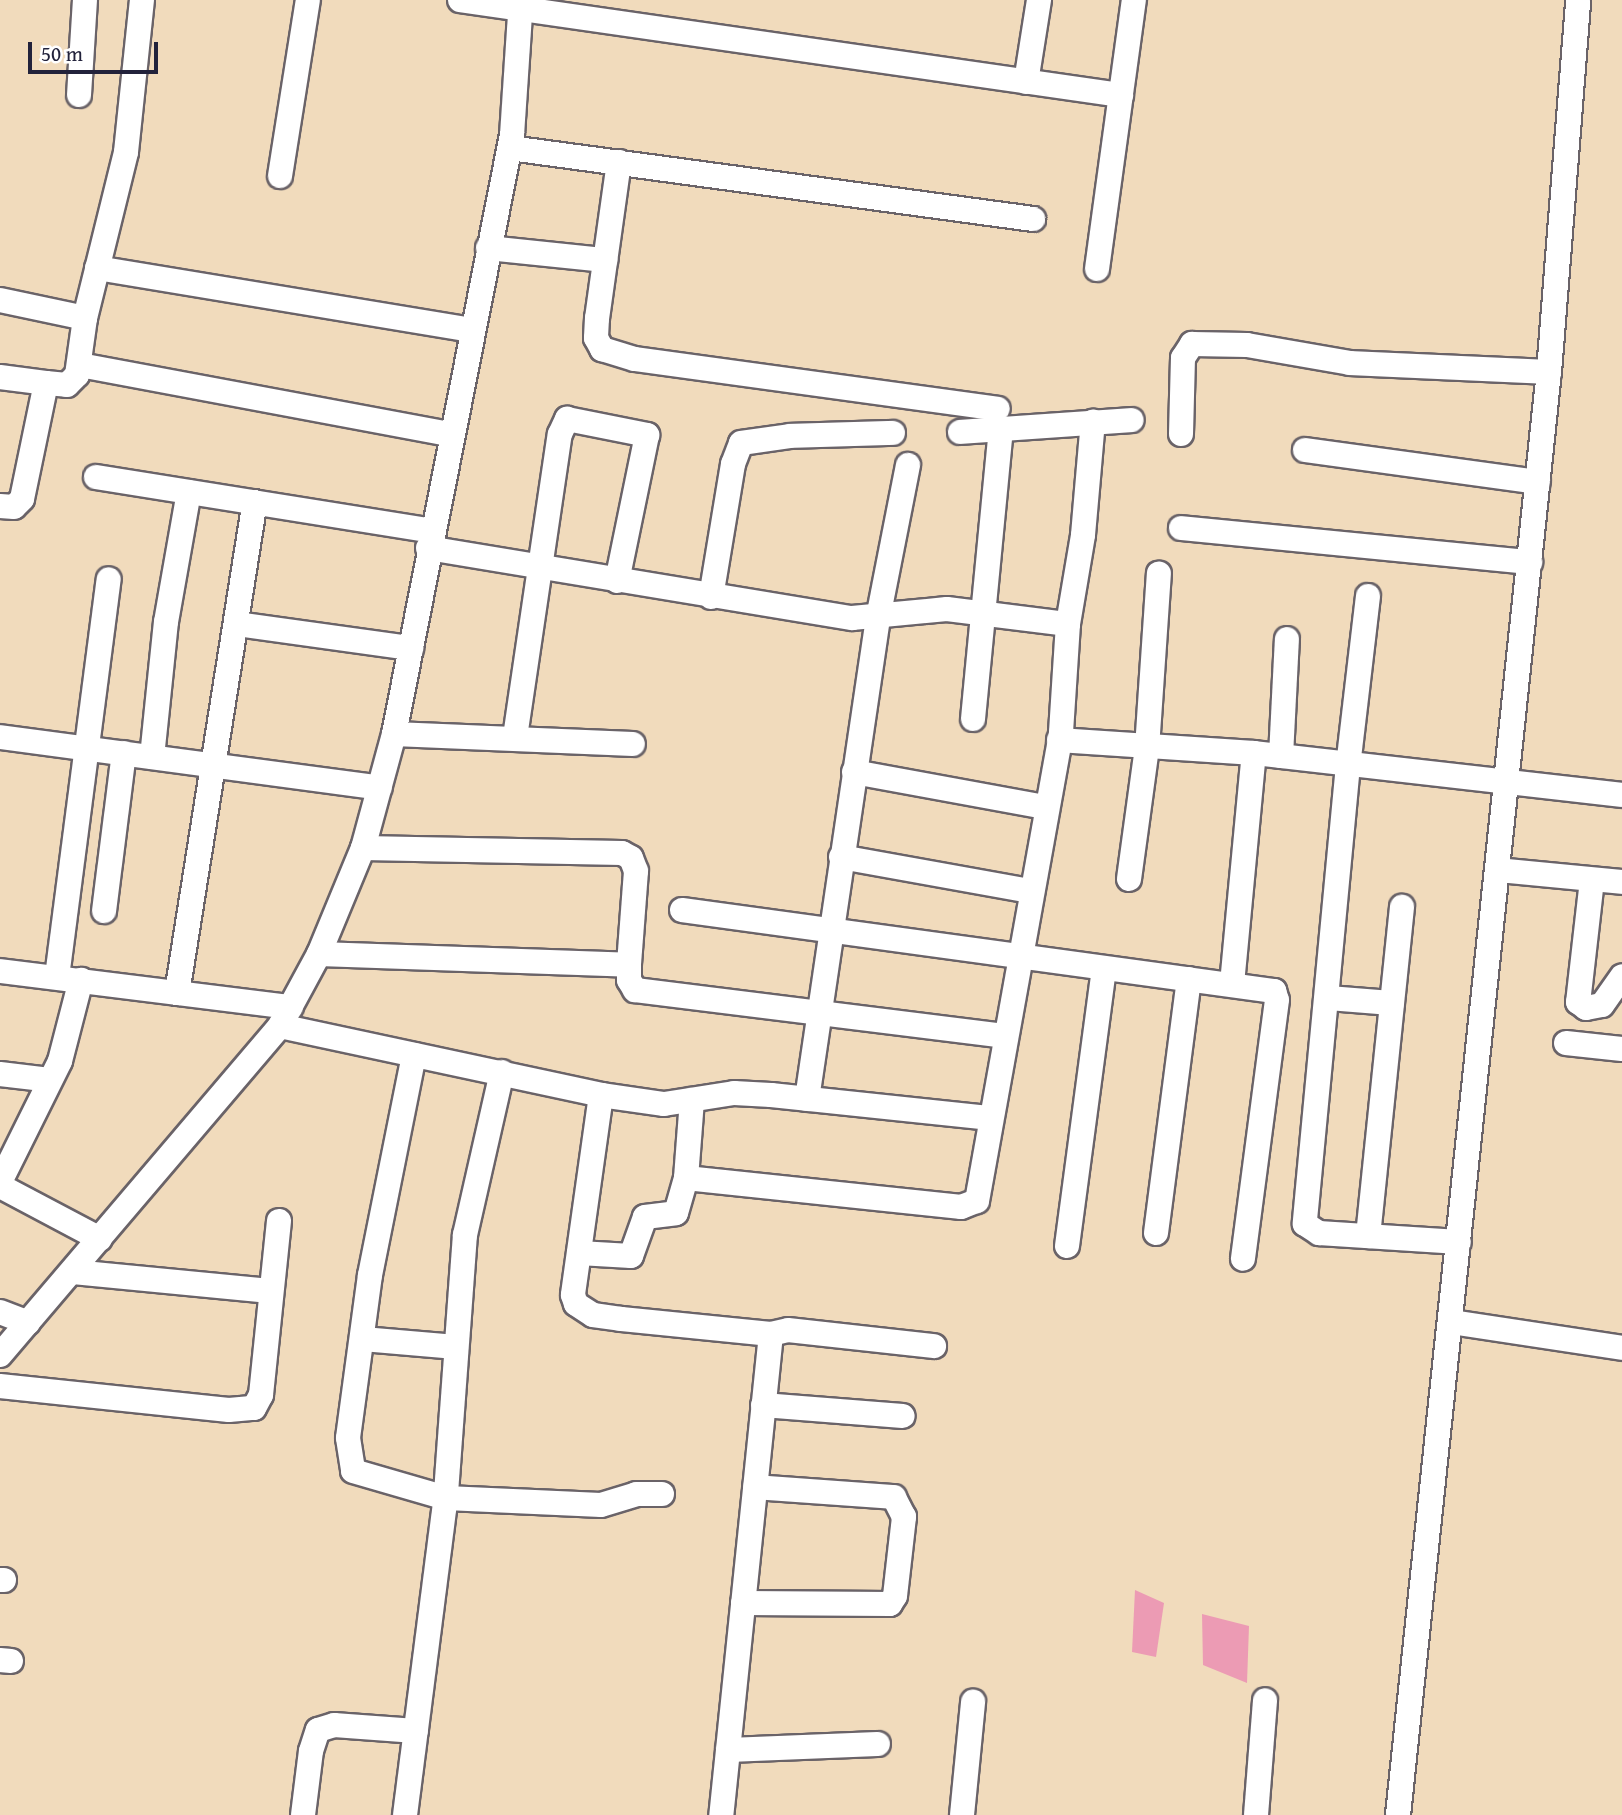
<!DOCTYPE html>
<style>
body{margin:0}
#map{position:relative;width:1622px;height:1815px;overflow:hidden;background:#f1dbbc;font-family:"Gentium Book Plus",serif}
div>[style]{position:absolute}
.building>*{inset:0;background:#ec9bb4}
.roads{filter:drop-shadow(2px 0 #6a6368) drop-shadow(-2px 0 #6a6368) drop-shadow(0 2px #6a6368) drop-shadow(0 -2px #6a6368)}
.minor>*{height:24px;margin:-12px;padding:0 12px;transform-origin:12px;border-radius:12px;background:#fff}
span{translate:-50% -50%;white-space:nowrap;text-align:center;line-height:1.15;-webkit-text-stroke:7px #fff;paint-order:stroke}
.scale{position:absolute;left:28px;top:42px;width:130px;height:32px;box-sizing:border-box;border:4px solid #22223b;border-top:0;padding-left:9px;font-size:21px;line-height:24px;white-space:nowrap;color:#22223b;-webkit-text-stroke:5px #fff;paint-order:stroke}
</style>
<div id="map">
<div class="building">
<div style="clip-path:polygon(1135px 1590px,1164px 1603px,1156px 1657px,1132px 1652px)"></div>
<div style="clip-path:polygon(1202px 1614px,1249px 1626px,1247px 1683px,1203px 1665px)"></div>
</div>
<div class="roads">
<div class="minor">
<div style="left:460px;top:0;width:668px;rotate:8.18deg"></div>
<div style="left:1026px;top:82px;width:83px;rotate:-81deg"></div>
<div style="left:79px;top:95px;width:95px;rotate:-86.4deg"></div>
<div style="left:510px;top:148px;width:528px;rotate:7.73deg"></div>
<div style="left:619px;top:162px;width:158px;rotate:98deg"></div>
<div style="left:597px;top:318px;width:20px;rotate:93deg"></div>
<div style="left:596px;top:338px;width:13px;rotate:61deg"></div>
<div style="left:602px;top:349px;width:34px;rotate:17deg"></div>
<div style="left:635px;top:359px;width:366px;rotate:7.8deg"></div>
<div style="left:280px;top:176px;width:178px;rotate:-81deg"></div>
<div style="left:488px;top:248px;width:118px;rotate:5.9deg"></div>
<div style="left:97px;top:268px;width:379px;rotate:9.4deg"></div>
<div style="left:1097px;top:269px;width:272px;rotate:-82.2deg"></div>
<div style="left:0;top:300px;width:87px;rotate:12deg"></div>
<div style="left:80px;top:365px;width:376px;rotate:10.6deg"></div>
<div style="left:0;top:377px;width:46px;rotate:7.4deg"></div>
<div style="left:46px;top:383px;width:118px;rotate:101.7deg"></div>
<div style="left:22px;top:499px;width:11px;rotate:135deg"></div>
<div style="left:14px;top:507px;width:14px;rotate:-176deg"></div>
<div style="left:46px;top:383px;width:21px;rotate:5deg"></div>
<div style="left:67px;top:385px;width:14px;rotate:-45deg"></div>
<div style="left:77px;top:375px;width:58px;rotate:-82deg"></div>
<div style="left:85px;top:318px;width:171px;rotate:-76.1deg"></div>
<div style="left:126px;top:152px;width:153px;rotate:-84deg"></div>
<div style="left:960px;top:432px;width:172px;rotate:-4deg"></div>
<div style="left:1181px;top:434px;width:76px;rotate:-88.5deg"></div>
<div style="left:1183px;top:358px;width:17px;rotate:-57deg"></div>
<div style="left:1192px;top:344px;width:55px;rotate:1deg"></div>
<div style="left:1247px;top:345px;width:105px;rotate:9.9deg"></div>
<div style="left:1350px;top:363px;width:199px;rotate:2.6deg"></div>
<div style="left:1305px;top:450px;width:235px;rotate:7.8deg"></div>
<div style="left:96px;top:477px;width:340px;rotate:9.1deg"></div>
<div style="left:1181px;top:528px;width:351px;rotate:5.6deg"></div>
<div style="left:428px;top:548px;width:430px;rotate:9.4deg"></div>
<div style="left:852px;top:618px;width:95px;rotate:-5.4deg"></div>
<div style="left:947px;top:609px;width:122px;rotate:7.1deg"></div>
<div style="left:1368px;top:596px;width:170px;rotate:96.7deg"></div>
<div style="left:1348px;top:765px;width:461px;rotate:95.4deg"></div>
<div style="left:1305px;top:1224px;width:17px;rotate:33deg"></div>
<div style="left:1319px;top:1233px;width:140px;rotate:3.7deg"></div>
<div style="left:711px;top:597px;width:135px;rotate:-80.6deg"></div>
<div style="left:733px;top:464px;width:22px;rotate:-69deg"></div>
<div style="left:741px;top:443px;width:49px;rotate:-8.1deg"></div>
<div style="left:790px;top:436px;width:103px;rotate:-1.7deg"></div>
<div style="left:237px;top:624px;width:176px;rotate:7.9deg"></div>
<div style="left:973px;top:719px;width:291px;rotate:-84.5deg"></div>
<div style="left:394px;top:734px;width:239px;rotate:2.4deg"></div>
<div style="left:0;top:737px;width:383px;rotate:7.6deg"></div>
<div style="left:515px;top:737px;width:306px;rotate:-81.6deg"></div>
<div style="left:560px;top:434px;width:17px;rotate:-65deg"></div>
<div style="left:567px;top:419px;width:82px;rotate:11.3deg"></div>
<div style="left:647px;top:435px;width:149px;rotate:101.6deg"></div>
<div style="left:1059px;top:740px;width:195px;rotate:3.8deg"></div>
<div style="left:1254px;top:753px;width:370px;rotate:6.5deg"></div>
<div style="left:1281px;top:756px;width:117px;rotate:-87.1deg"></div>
<div style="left:152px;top:757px;width:136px;rotate:-84.1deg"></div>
<div style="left:166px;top:622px;width:132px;rotate:-80deg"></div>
<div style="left:854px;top:772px;width:194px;rotate:10.4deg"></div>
<div style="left:363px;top:848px;width:259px;rotate:1.1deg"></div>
<div style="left:622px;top:853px;width:10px;rotate:29deg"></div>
<div style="left:631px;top:858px;width:14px;rotate:69deg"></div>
<div style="left:636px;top:871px;width:94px;rotate:94.3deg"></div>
<div style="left:841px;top:857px;width:192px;rotate:10.2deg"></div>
<div style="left:1498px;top:870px;width:125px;rotate:5.5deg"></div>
<div style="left:1129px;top:879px;width:132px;rotate:-82.2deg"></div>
<div style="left:1147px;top:748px;width:175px;rotate:-86.1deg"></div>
<div style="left:1592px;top:880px;width:123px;rotate:96.5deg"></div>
<div style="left:1578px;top:1002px;width:10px;rotate:37deg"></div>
<div style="left:1586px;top:1008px;width:16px;rotate:-11deg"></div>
<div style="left:1602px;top:1005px;width:35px;rotate:-55deg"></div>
<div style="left:682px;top:910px;width:598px;rotate:7.79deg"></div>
<div style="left:1274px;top:991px;width:9px;rotate:72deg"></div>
<div style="left:1277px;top:1000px;width:261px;rotate:97.5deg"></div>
<div style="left:104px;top:911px;width:159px;rotate:-82.8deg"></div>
<div style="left:319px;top:954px;width:310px;rotate:2deg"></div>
<div style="left:629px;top:965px;width:15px;rotate:90deg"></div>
<div style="left:629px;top:980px;width:12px;rotate:59deg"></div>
<div style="left:635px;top:990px;width:372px;rotate:7.1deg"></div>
<div style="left:0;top:971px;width:293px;rotate:7.1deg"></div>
<div style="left:57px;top:977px;width:401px;rotate:-82.6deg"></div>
<div style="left:1232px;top:984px;width:232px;rotate:-84.6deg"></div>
<div style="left:177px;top:993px;width:497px;rotate:-81deg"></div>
<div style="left:1328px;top:998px;width:64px;rotate:4.5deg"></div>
<div style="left:280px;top:1026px;width:328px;rotate:12.1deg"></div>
<div style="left:601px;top:1095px;width:202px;rotate:98deg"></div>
<div style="left:573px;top:1295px;width:9px;rotate:72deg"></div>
<div style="left:576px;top:1304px;width:20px;rotate:33deg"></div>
<div style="left:593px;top:1315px;width:28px;rotate:8deg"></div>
<div style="left:621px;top:1319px;width:151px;rotate:5.7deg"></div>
<div style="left:771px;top:1334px;width:484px;rotate:95.9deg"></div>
<div style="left:1566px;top:1043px;width:56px;rotate:6.1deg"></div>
<div style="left:414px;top:1055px;width:224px;rotate:101.3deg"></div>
<div style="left:370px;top:1275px;width:164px;rotate:97.7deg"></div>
<div style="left:348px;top:1438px;width:33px;rotate:81deg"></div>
<div style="left:353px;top:1471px;width:97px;rotate:16.2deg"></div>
<div style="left:446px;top:1498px;width:155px;rotate:2.6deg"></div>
<div style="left:601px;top:1505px;width:37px;rotate:-17deg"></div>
<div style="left:636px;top:1494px;width:26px"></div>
<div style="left:0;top:1074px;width:50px;rotate:6.8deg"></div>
<div style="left:601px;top:1095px;width:64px;rotate:8.1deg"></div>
<div style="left:664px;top:1104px;width:71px;rotate:-8.9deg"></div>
<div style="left:734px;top:1093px;width:37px;rotate:3deg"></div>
<div style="left:771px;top:1095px;width:221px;rotate:6deg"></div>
<div style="left:807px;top:1099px;width:486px;rotate:-81.6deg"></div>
<div style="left:878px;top:618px;width:156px;rotate:-78.9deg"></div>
<div style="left:692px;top:1100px;width:78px;rotate:94.4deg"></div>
<div style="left:686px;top:1178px;width:277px;rotate:6deg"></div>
<div style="left:961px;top:1207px;width:17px;rotate:-21deg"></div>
<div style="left:977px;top:1201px;width:476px;rotate:-79.8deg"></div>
<div style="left:1061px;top:732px;width:108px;rotate:-86.3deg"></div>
<div style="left:1068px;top:624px;width:90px;rotate:-80.4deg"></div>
<div style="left:1083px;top:535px;width:114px;rotate:-85deg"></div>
<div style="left:0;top:1182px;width:135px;rotate:-63.6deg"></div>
<div style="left:60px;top:1061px;width:84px;rotate:-75.5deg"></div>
<div style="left:0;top:1186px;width:113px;rotate:27.9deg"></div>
<div style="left:1156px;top:1233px;width:256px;rotate:-82.6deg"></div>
<div style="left:1368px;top:1236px;width:331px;rotate:-84.1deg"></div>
<div style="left:1067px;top:1246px;width:280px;rotate:-82.4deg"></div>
<div style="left:579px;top:1253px;width:52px;rotate:3.3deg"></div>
<div style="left:631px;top:1256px;width:41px;rotate:-70.3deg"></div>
<div style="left:645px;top:1217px;width:31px;rotate:-7deg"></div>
<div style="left:676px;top:1213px;width:36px;rotate:-74deg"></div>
<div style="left:73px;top:1272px;width:198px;rotate:5.5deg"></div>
<div style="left:0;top:1312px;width:30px;rotate:21deg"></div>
<div style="left:1451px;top:1322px;width:173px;rotate:8.6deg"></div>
<div style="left:771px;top:1334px;width:17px;rotate:-13deg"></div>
<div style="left:788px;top:1330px;width:147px;rotate:6.3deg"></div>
<div style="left:363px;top:1339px;width:93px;rotate:4.9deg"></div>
<div style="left:0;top:1355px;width:432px;rotate:-49.6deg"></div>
<div style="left:280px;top:1026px;width:82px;rotate:-61.6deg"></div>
<div style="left:319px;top:954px;width:115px;rotate:-67.5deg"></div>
<div style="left:363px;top:848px;width:118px;rotate:-74.8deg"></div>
<div style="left:394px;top:734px;width:611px;rotate:-78.86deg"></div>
<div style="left:512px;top:135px;width:135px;rotate:-86.2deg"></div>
<div style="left:0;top:1386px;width:230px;rotate:6deg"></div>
<div style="left:229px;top:1410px;width:25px;rotate:-5deg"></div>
<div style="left:254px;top:1408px;width:15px;rotate:-62deg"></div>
<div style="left:261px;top:1395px;width:175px;rotate:-84.1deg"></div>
<div style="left:763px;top:1405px;width:140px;rotate:4.5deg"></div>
<div style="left:0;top:1580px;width:4px"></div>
<div style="left:743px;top:1603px;width:147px;rotate:0.4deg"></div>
<div style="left:890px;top:1604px;width:9px;rotate:-58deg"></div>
<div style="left:895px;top:1596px;width:80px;rotate:-83.5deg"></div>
<div style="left:904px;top:1517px;width:22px;rotate:-117deg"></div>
<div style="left:894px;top:1497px;width:139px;rotate:-175.9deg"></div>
<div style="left:0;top:1660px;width:11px;rotate:5deg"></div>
<div style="left:728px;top:1750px;width:150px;rotate:-2.3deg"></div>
<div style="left:303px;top:1815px;width:64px;rotate:-82.9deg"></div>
<div style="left:311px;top:1751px;width:22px;rotate:-72deg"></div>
<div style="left:318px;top:1730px;width:17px;rotate:-17deg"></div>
<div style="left:334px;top:1725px;width:82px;rotate:4.2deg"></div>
<div style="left:405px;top:1815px;width:325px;rotate:-82.7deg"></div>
<div style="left:446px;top:1493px;width:259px;rotate:-85.8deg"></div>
<div style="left:465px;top:1235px;width:167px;rotate:-77.2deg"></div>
<div style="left:962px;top:1815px;width:114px;rotate:-84.4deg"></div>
<div style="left:1256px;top:1815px;width:115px;rotate:-85.5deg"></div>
<div style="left:1398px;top:1815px;width:1451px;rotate:-84.03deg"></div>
<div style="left:1549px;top:372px;width:373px;rotate:-85.5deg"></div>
</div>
</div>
<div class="scale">50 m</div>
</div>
